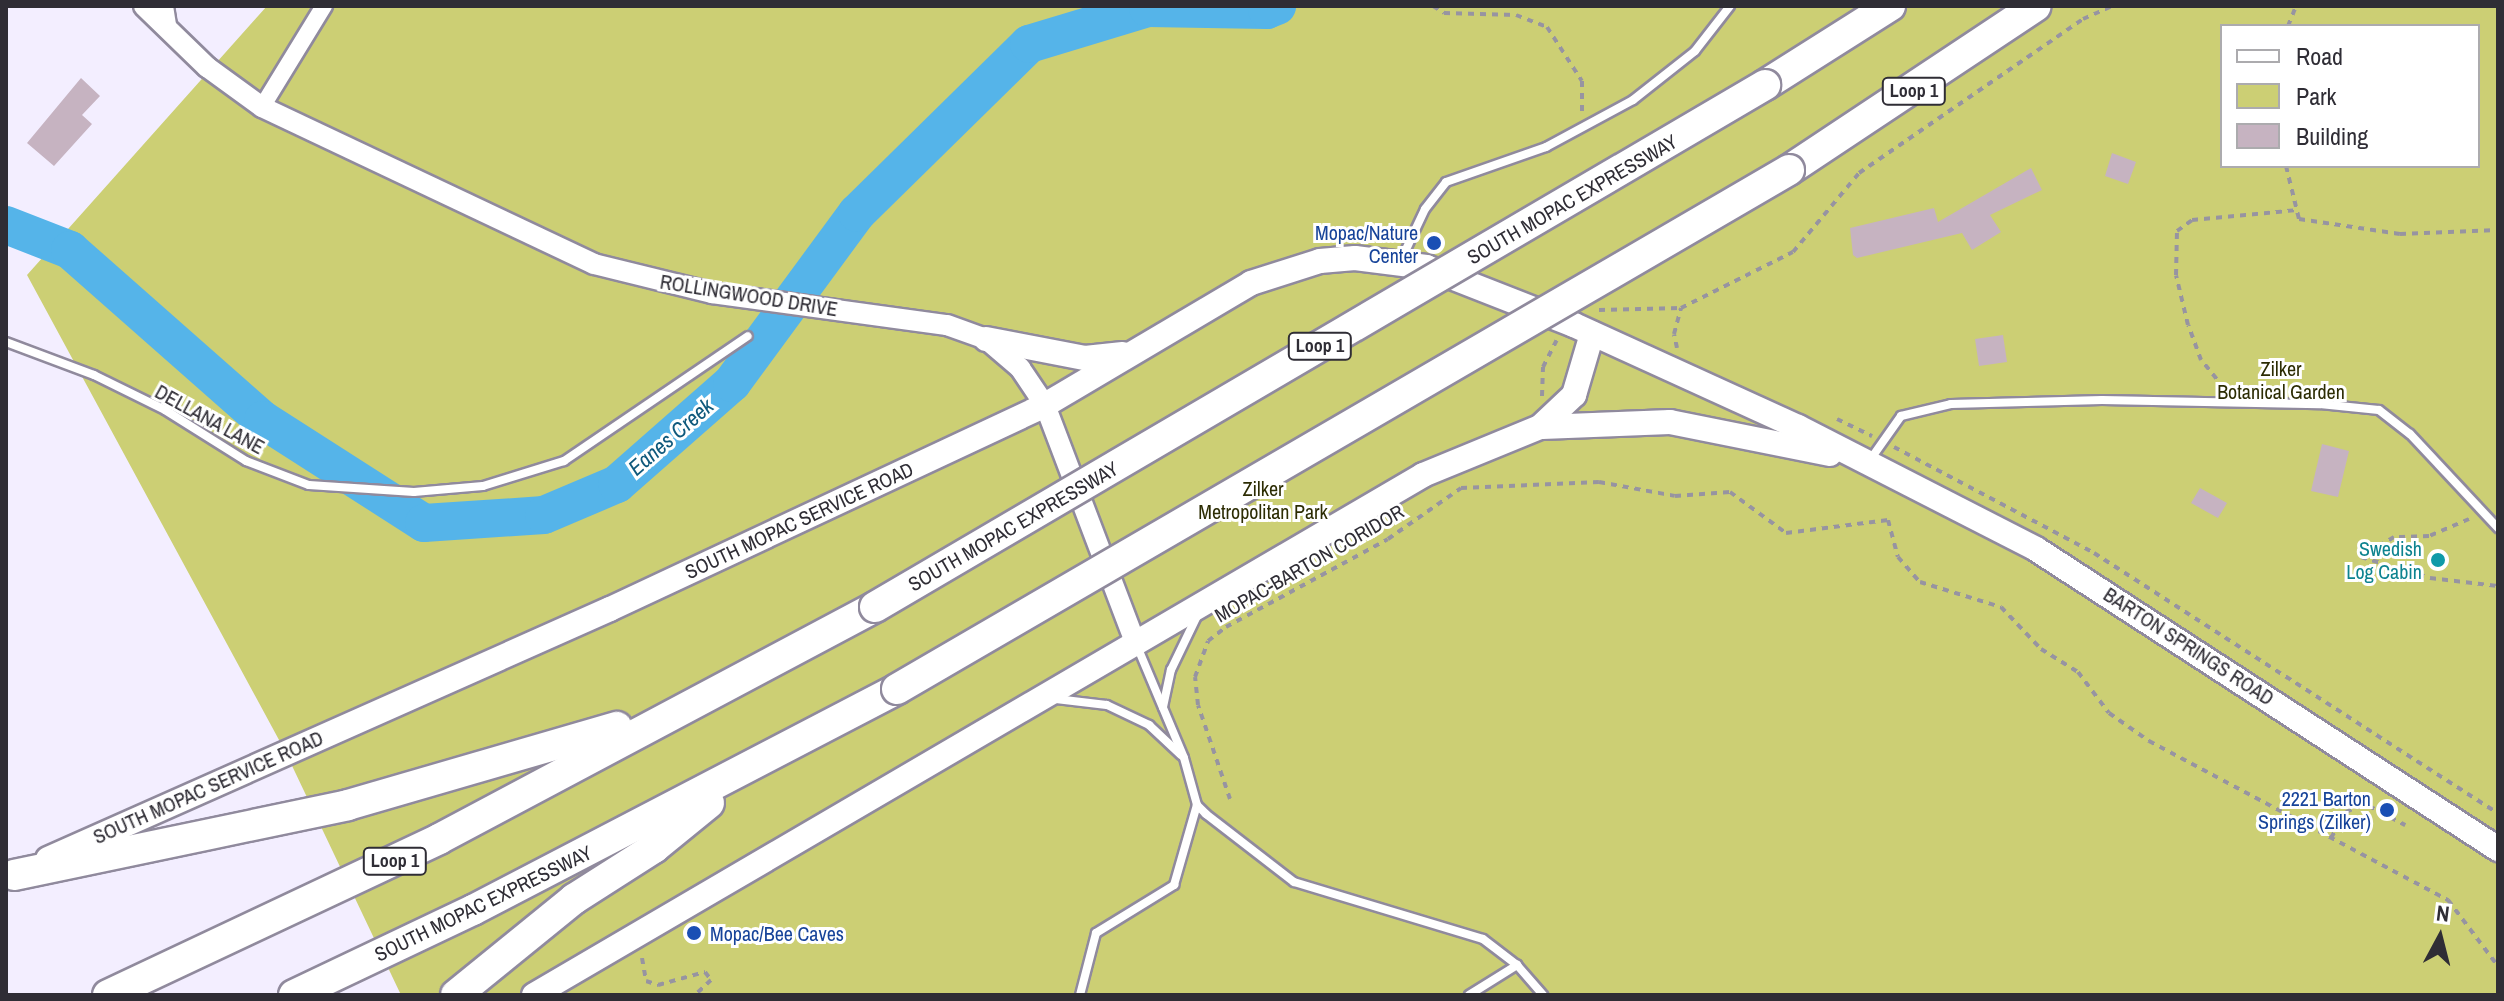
<!DOCTYPE html>
<style>
body{margin:0}
#map{position:relative;width:2504px;height:1001px;overflow:hidden;background:#f3eeff;font-family:"Archivo Narrow",sans-serif}
div>[style]{position:absolute}
.green>*{inset:0;background:#cccf74}
.river>*{height:38px;margin:-19px;padding:0 19px;transform-origin:19px;border-radius:19px;background:#55b4e9}
.building>*{inset:0;background:#c6b3c1}
.path>*{height:4px;margin-top:-2px;transform-origin:0;background:repeating-linear-gradient(90deg,#9794a1 0 6px,transparent 0 12px)}
.roads{filter:drop-shadow(2px 0 #908a9d) drop-shadow(-2px 0 #908a9d) drop-shadow(0 2px #908a9d) drop-shadow(0 -2px #908a9d)}
.service>*{height:8px;margin:-4px;padding:0 4px;transform-origin:4px;border-radius:4px;background:#fff}
.minor>*{height:16px;margin:-8px;padding:0 8px;transform-origin:8px;border-radius:8px;background:#fff}
.tertiary>*{height:20px;margin:-10px;padding:0 10px;transform-origin:10px;border-radius:10px;background:#fff}
.secondary>*{height:24px;margin:-12px;padding:0 12px;transform-origin:12px;border-radius:12px;background:#fff}
.motorway>*{height:30px;margin:-15px;padding:0 15px;transform-origin:15px;border-radius:15px;background:#fff}
.bridges{filter:drop-shadow(2px 0 #908a9d) drop-shadow(-2px 0 #908a9d) drop-shadow(0 2px #908a9d) drop-shadow(0 -2px #908a9d)}
.motorway-bridge>*{height:30px;margin:-15px;padding:0 15px;transform-origin:15px;border-radius:15px;background:#fff}
.dots>*{width:22px;height:22px;translate:-50% -50%;box-sizing:border-box;border:4px solid #fff;border-radius:50%}
span{translate:-50% -50%;white-space:nowrap;text-align:center;line-height:1.15;-webkit-text-stroke:6px #fff;paint-order:stroke}
.shield-label span{padding:2px 6px;background:#fff;border:2px solid;border-radius:6px;-webkit-text-stroke-width:0}
.shield-label{font-size:18px;color:#2f2d35;font-weight:700}
.street-label{font-size:20px;color:#2f2d35}
.transit-label{font-size:20px;color:#164399}
.right{translate:-100% -50%;text-align:right}
.left{translate:0 -50%;text-align:left}
.park-label{font-size:20px;color:#2c2c03}
.culture-label{font-size:20px;color:#0d838f}
.water-label{font-size:22px;color:#0f597c;font-style:italic}
.frame{position:absolute;inset:0;border:8px solid #2f2d35;pointer-events:none}
.legend{position:absolute;left:2220px;top:24px;width:260px;height:144px;box-sizing:border-box;background:#fff;border:2px solid #acabae;margin:0;padding:10px 14px;list-style:none;font-size:24px;color:#2f2d35}
.legend li{display:flex;align-items:center;gap:16px;height:40px}
.legend b{width:40px;border:2px solid #acabae}
.north{position:absolute;left:2400px;top:897px;width:80px;height:80px;-webkit-text-stroke:6px #fff;paint-order:stroke;rotate:7deg;font-size:22px;font-weight:700;line-height:32px;text-align:center;color:#2f2d35}
.north::after{content:'';display:block;margin:auto;width:28px;height:36px;background:#2f2d35;clip-path:polygon(50% 0,100% 100%,50% 72%,0 100%)}
</style>
<div id="map">
<div class="green">
<div style="clip-path:polygon(evenodd,267px 6px,2498px 6px,2498px 995px,401px 995px,285px 751px,27px 275px,267px 6px,2222px 26px,2478px 26px,2478px 166px,2222px 166px,2222px 26px)"></div>
</div>
<div class="river">
<div style="left:6px;top:225px;width:69px;rotate:21.3deg"></div>
<div style="left:70px;top:250px;width:257px;rotate:41.4deg"></div>
<div style="left:263px;top:420px;width:191px;rotate:32.6deg"></div>
<div style="left:424px;top:523px;width:120px;rotate:-3.8deg"></div>
<div style="left:544px;top:515px;width:79px;rotate:-23deg"></div>
<div style="left:617px;top:484px;width:153px;rotate:-41.3deg"></div>
<div style="left:732px;top:383px;width:211px;rotate:-53.7deg"></div>
<div style="left:857px;top:213px;width:241px;rotate:-44.5deg"></div>
<div style="left:1029px;top:44px;width:124px;rotate:-16.8deg"></div>
<div style="left:1148px;top:8px;width:119px;rotate:1deg"></div>
<div style="left:1267px;top:10px;width:11px;rotate:-22deg"></div>
</div>
<div class="building">
<div style="clip-path:polygon(81px 78px,100px 96px,82px 115px,92px 124px,54px 166px,27px 143px)"></div>
<div style="clip-path:polygon(2112px 153px,2136px 162px,2128px 184px,2105px 176px)"></div>
<div style="clip-path:polygon(2031px 168px,2042px 190px,1990px 215px,2001px 232px,1972px 250px,1962px 233px,1857px 258px,1853px 255px,1850px 228px,1934px 208px,1938px 222px)"></div>
<div style="clip-path:polygon(2003px 335px,2007px 362px,1979px 366px,1975px 339px)"></div>
<div style="clip-path:polygon(2322px 444px,2349px 451px,2338px 497px,2311px 491px)"></div>
<div style="clip-path:polygon(2200px 488px,2227px 503px,2218px 518px,2191px 503px)"></div>
</div>
<div class="path">
<div style="left:1433px;top:6px;width:13px;rotate:32deg"></div>
<div style="left:1444px;top:13px;width:72px;rotate:1.6deg"></div>
<div style="left:1516px;top:15px;width:33px;rotate:21deg"></div>
<div style="left:1547px;top:27px;width:64px;rotate:57.1deg"></div>
<div style="left:1582px;top:81px;width:31px;rotate:90deg"></div>
<div style="left:2288px;top:26px;width:22px;rotate:-68deg"></div>
<div style="left:2286px;top:166px;width:55px;rotate:76.2deg"></div>
<div style="left:2299px;top:219px;width:102px;rotate:8.4deg"></div>
<div style="left:2400px;top:234px;width:98px;rotate:-2.3deg"></div>
<div style="left:1599px;top:310px;width:82px;rotate:-1.4deg"></div>
<div style="left:1681px;top:308px;width:125px;rotate:-26.6deg"></div>
<div style="left:1793px;top:252px;width:103px;rotate:-50.1deg"></div>
<div style="left:1859px;top:173px;width:272px;rotate:-34.5deg"></div>
<div style="left:2083px;top:19px;width:32px;rotate:-24deg"></div>
<div style="left:1677px;top:348px;width:14px;rotate:-102deg"></div>
<div style="left:1674px;top:334px;width:27px;rotate:-75deg"></div>
<div style="left:2224px;top:388px;width:36px;rotate:-129deg"></div>
<div style="left:2201px;top:360px;width:37px;rotate:-110deg"></div>
<div style="left:2188px;top:325px;width:51px;rotate:-103.5deg"></div>
<div style="left:2176px;top:275px;width:44px;rotate:-88.7deg"></div>
<div style="left:2177px;top:231px;width:19px;rotate:-36deg"></div>
<div style="left:2192px;top:220px;width:105px;rotate:-5.4deg"></div>
<div style="left:1542px;top:396px;width:29px;rotate:-88deg"></div>
<div style="left:1543px;top:367px;width:30px;rotate:-63deg"></div>
<div style="left:1837px;top:419px;width:39px;rotate:26deg"></div>
<div style="left:1894px;top:447px;width:226px;rotate:27.9deg"></div>
<div style="left:2094px;top:553px;width:480px;rotate:32.8deg"></div>
<div style="left:2469px;top:519px;width:43px;rotate:157deg"></div>
<div style="left:2429px;top:536px;width:35px;rotate:178deg"></div>
<div style="left:2394px;top:537px;width:39px;rotate:149deg"></div>
<div style="left:2361px;top:557px;width:72px;rotate:16.9deg"></div>
<div style="left:2430px;top:578px;width:68px;rotate:6.7deg"></div>
<div style="left:1230px;top:799px;width:99px;rotate:-108.8deg"></div>
<div style="left:1198px;top:705px;width:28px;rotate:-96deg"></div>
<div style="left:1195px;top:677px;width:38px;rotate:-70deg"></div>
<div style="left:1208px;top:641px;width:23px;rotate:-38deg"></div>
<div style="left:1226px;top:627px;width:184px;rotate:-28.5deg"></div>
<div style="left:1388px;top:539px;width:89px;rotate:-34.9deg"></div>
<div style="left:1461px;top:488px;width:138px;rotate:-2.5deg"></div>
<div style="left:1599px;top:482px;width:77px;rotate:10.4deg"></div>
<div style="left:1675px;top:496px;width:55px;rotate:-4.2deg"></div>
<div style="left:1730px;top:492px;width:69px;rotate:36.2deg"></div>
<div style="left:1786px;top:533px;width:103px;rotate:-7.3deg"></div>
<div style="left:1888px;top:520px;width:38px;rotate:75deg"></div>
<div style="left:1898px;top:557px;width:33px;rotate:49deg"></div>
<div style="left:1920px;top:582px;width:85px;rotate:17.2deg"></div>
<div style="left:2001px;top:607px;width:58px;rotate:46.4deg"></div>
<div style="left:2041px;top:649px;width:44px;rotate:31.9deg"></div>
<div style="left:2078px;top:672px;width:51px;rotate:52.9deg"></div>
<div style="left:2109px;top:713px;width:49px;rotate:35deg"></div>
<div style="left:2149px;top:741px;width:339px;rotate:28deg"></div>
<div style="left:2448px;top:900px;width:83px;rotate:52.9deg"></div>
<div style="left:2331px;top:838px;width:30px;rotate:-60deg"></div>
<div style="left:2346px;top:812px;width:12px;rotate:-24deg"></div>
<div style="left:2357px;top:807px;width:12px;rotate:-5deg"></div>
<div style="left:2369px;top:806px;width:41px;rotate:27.8deg"></div>
<div style="left:642px;top:958px;width:23px;rotate:80deg"></div>
<div style="left:646px;top:981px;width:13px;rotate:18deg"></div>
<div style="left:658px;top:985px;width:49px;rotate:-15.5deg"></div>
<div style="left:705px;top:972px;width:10px;rotate:53deg"></div>
<div style="left:711px;top:980px;width:22px;rotate:137deg"></div>
</div>
<div class="roads">
<div class="service">
<div style="left:1401px;top:260px;width:56px;rotate:-64.8deg"></div>
<div style="left:1425px;top:209px;width:34px;rotate:-52deg"></div>
<div style="left:1446px;top:182px;width:106px;rotate:-19.3deg"></div>
<div style="left:1546px;top:147px;width:99px;rotate:-28.4deg"></div>
<div style="left:1633px;top:100px;width:79px;rotate:-38.3deg"></div>
<div style="left:1695px;top:51px;width:57px;rotate:-52.1deg"></div>
<div style="left:6px;top:342px;width:94px;rotate:20.6deg"></div>
<div style="left:94px;top:375px;width:79px;rotate:26.2deg"></div>
<div style="left:165px;top:410px;width:96px;rotate:32.2deg"></div>
<div style="left:246px;top:461px;width:67px;rotate:20.9deg"></div>
<div style="left:309px;top:485px;width:105px;rotate:3.8deg"></div>
<div style="left:414px;top:492px;width:69px;rotate:-5deg"></div>
<div style="left:483px;top:486px;width:85px;rotate:-17.2deg"></div>
<div style="left:564px;top:461px;width:222px;rotate:-34.2deg"></div>
<div style="left:1870px;top:460px;width:54px;rotate:-54.8deg"></div>
<div style="left:1901px;top:416px;width:51px;rotate:-13.5deg"></div>
<div style="left:1951px;top:404px;width:151px;rotate:-1.5deg"></div>
<div style="left:2102px;top:400px;width:218px;rotate:1.1deg"></div>
<div style="left:2320px;top:404px;width:59px;rotate:5.8deg"></div>
<div style="left:2379px;top:410px;width:39px;rotate:38deg"></div>
<div style="left:2410px;top:434px;width:129px;rotate:46.9deg"></div>
<div style="left:1137px;top:646px;width:121px;rotate:67.2deg"></div>
<div style="left:1184px;top:758px;width:49px;rotate:74.5deg"></div>
<div style="left:1197px;top:805px;width:13px;rotate:45deg"></div>
<div style="left:1206px;top:814px;width:111px;rotate:37.7deg"></div>
<div style="left:1294px;top:882px;width:197px;rotate:16.8deg"></div>
<div style="left:1483px;top:939px;width:43px;rotate:37.4deg"></div>
<div style="left:1517px;top:965px;width:40px;rotate:49deg"></div>
<div style="left:1056px;top:699px;width:51px;rotate:6.7deg"></div>
<div style="left:1107px;top:705px;width:47px;rotate:25.5deg"></div>
<div style="left:1149px;top:725px;width:44px;rotate:43.2deg"></div>
<div style="left:1163px;top:707px;width:38px;rotate:-78deg"></div>
<div style="left:1171px;top:670px;width:60px;rotate:-64.3deg"></div>
<div style="left:1080px;top:995px;width:64px;rotate:-75.5deg"></div>
<div style="left:1096px;top:933px;width:92px;rotate:-31.6deg"></div>
<div style="left:1174px;top:885px;width:83px;rotate:-74deg"></div>
<div style="left:1469px;top:995px;width:57px;rotate:-32deg"></div>
</div>
<div class="minor">
<div style="left:165px;top:6px;width:25px;rotate:81deg"></div>
<div style="left:262px;top:107px;width:119px;rotate:-58.5deg"></div>
</div>
<div class="tertiary">
<div style="left:144px;top:6px;width:88px;rotate:44.1deg"></div>
<div style="left:207px;top:67px;width:68px;rotate:36deg"></div>
<div style="left:262px;top:107px;width:367px;rotate:25.3deg"></div>
<div style="left:594px;top:264px;width:122px;rotate:13.8deg"></div>
<div style="left:712px;top:293px;width:237px;rotate:7.8deg"></div>
<div style="left:947px;top:325px;width:41px;rotate:19.7deg"></div>
<div style="left:986px;top:339px;width:45px;rotate:40.5deg"></div>
<div style="left:1020px;top:368px;width:45px;rotate:56deg"></div>
<div style="left:1045px;top:405px;width:254px;rotate:69.2deg"></div>
</div>
<div class="secondary">
<div style="left:986px;top:339px;width:101px;rotate:10.9deg"></div>
<div style="left:1085px;top:358px;width:38px;rotate:-6deg"></div>
<div style="left:1542px;top:427px;width:128px;rotate:-2.2deg"></div>
<div style="left:1670px;top:422px;width:163px;rotate:11.3deg"></div>
<div style="left:48px;top:859px;width:615px;rotate:-23.98deg"></div>
<div style="left:610px;top:609px;width:480px;rotate:-25.1deg"></div>
<div style="left:1045px;top:405px;width:239px;rotate:-30.6deg"></div>
<div style="left:1251px;top:283px;width:72px;rotate:-17.7deg"></div>
<div style="left:1320px;top:261px;width:35px;rotate:-5deg"></div>
<div style="left:1355px;top:258px;width:72px;rotate:7.2deg"></div>
<div style="left:1426px;top:267px;width:159px;rotate:21.4deg"></div>
<div style="left:1574px;top:325px;width:246px;rotate:24.5deg"></div>
<div style="left:1798px;top:427px;width:267px;rotate:27.1deg"></div>
<div style="left:2036px;top:549px;width:551px;rotate:33deg"></div>
<div style="left:534px;top:995px;width:1030px;rotate:-30.32deg"></div>
<div style="left:1423px;top:475px;width:126px;rotate:-22.3deg"></div>
<div style="left:1540px;top:427px;width:47px;rotate:-43.3deg"></div>
<div style="left:1574px;top:395px;width:64px;rotate:-73.6deg"></div>
</div>
<div class="motorway">
<div style="left:1765px;top:85px;width:148px;rotate:-32.3deg"></div>
<div style="left:1789px;top:170px;width:296px;rotate:-33.6deg"></div>
<div style="left:14px;top:875px;width:341px;rotate:-11.8deg"></div>
<div style="left:348px;top:805px;width:280px;rotate:-16.2deg"></div>
<div style="left:108px;top:995px;width:366px;rotate:-25.2deg"></div>
<div style="left:439px;top:839px;width:494px;rotate:-28deg"></div>
<div style="left:294px;top:995px;width:198px;rotate:-25.4deg"></div>
<div style="left:473px;top:910px;width:478px;rotate:-27.5deg"></div>
<div style="left:456px;top:995px;width:152px;rotate:-39.1deg"></div>
<div style="left:574px;top:899px;width:95px;rotate:-32.5deg"></div>
<div style="left:654px;top:848px;width:71px;rotate:-39.3deg"></div>
</div>
</div>
<div class="bridges">
<div class="motorway-bridge">
<div style="left:875px;top:607px;width:1032px;rotate:-30.39deg"></div>
<div style="left:897px;top:689px;width:1032px;rotate:-30.19deg"></div>
</div>
</div>
<div class="dots">
<div style="left:1434px;top:243px;background:#1a4fb4"></div>
<div style="left:2438px;top:560px;background:#0f9aa8"></div>
<div style="left:2387px;top:810px;background:#1a4fb4"></div>
<div style="left:694px;top:933px;background:#1a4fb4"></div>
</div>
<div class="shield-label">
<span style="left:1914px;top:91px">Loop 1</span>
<span style="left:1320px;top:346px">Loop 1</span>
<span style="left:395px;top:861px">Loop 1</span>
</div>
<div class="street-label">
<span style="left:1572px;top:199px;rotate:-30deg">SOUTH MOPAC EXPRESSWAY</span>
<span style="left:749px;top:295px;rotate:9deg">ROLLINGWOOD DRIVE</span>
<span style="left:210px;top:419px;rotate:29deg">DELLANA LANE</span>
<span style="left:799px;top:520px;rotate:-25deg">SOUTH MOPAC SERVICE ROAD</span>
<span style="left:1013px;top:526px;rotate:-30deg">SOUTH MOPAC EXPRESSWAY</span>
<span style="left:1309px;top:563px;rotate:-30deg">MOPAC-BARTON CORIDOR</span>
<span style="left:2189px;top:646px;rotate:33deg">BARTON SPRINGS ROAD</span>
<span style="left:208px;top:787px;rotate:-24deg">SOUTH MOPAC SERVICE ROAD</span>
<span style="left:483px;top:903px;rotate:-26deg">SOUTH MOPAC EXPRESSWAY</span>
</div>
<div class="transit-label">
<span class="right" style="left:1418px;top:244px">Mopac/Nature<br>Center</span>
<span class="right" style="left:2371px;top:810px">2221 Barton<br>Springs (Zilker)</span>
<span class="left" style="left:710px;top:933px">Mopac/Bee Caves</span>
</div>
<div class="park-label">
<span style="left:2281px;top:380px">Zilker<br>Botanical Garden</span>
<span style="left:1263px;top:500px">Zilker<br>Metropolitan Park</span>
</div>
<div class="culture-label">
<span class="right" style="left:2422px;top:560px">Swedish<br>Log Cabin</span>
</div>
<div class="water-label">
<span style="left:671px;top:437px;rotate:-41deg">Eanes Creek</span>
</div>
<div class="frame"></div>
<ul class="legend">
<li><b style="height:10px;background:#fff"></b>Road</li>
<li><b style="height:22px;background:#cccf74"></b>Park</li>
<li><b style="height:22px;background:#c6b3c1"></b>Building</li>
</ul>
<div class="north">N</div>
</div>
